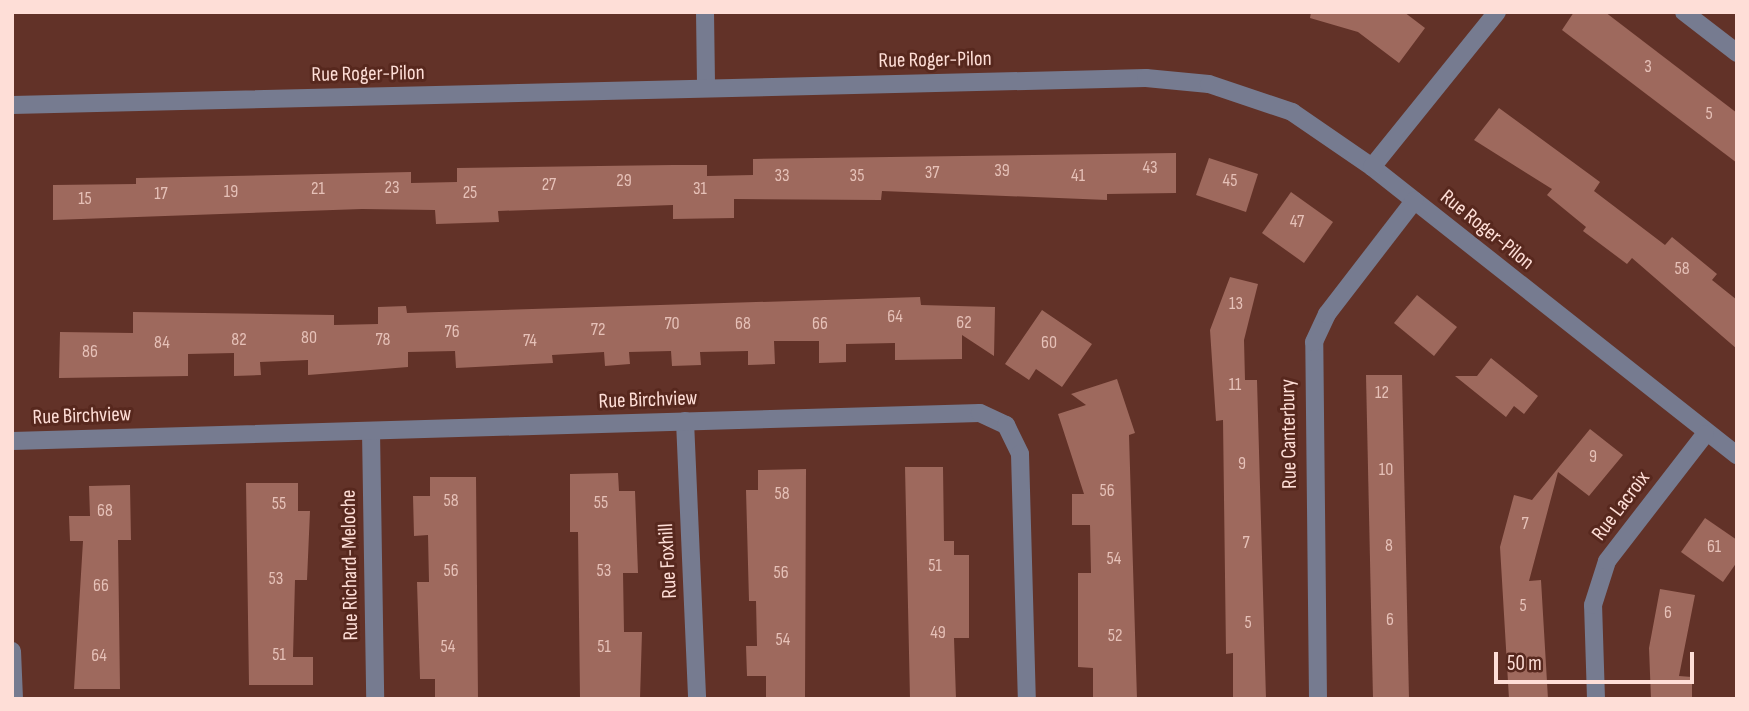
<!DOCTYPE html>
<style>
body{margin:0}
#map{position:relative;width:1749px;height:711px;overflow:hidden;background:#623228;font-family:"Sofia Sans Condensed",sans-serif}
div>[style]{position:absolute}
.building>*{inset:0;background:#9e695d}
.minor>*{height:18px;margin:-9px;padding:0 9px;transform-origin:9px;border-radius:9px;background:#767b90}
span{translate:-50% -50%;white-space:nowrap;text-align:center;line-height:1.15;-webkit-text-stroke:6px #57281e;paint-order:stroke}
.number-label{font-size:18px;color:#e6c1b8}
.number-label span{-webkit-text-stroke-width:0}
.street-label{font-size:21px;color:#feded7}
.frame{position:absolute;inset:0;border:14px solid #feded7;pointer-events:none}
.scale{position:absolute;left:1494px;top:652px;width:200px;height:32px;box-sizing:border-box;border:4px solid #feded7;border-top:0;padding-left:9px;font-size:21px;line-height:24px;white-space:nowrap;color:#feded7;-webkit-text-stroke:5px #57281e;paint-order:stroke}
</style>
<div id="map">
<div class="building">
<div style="clip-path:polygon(1311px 12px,1404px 12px,1425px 28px,1399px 63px,1358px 32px,1310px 18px)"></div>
<div style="clip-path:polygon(1574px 12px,1605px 12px,1737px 113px,1737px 163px,1562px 30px)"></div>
<div style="clip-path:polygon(1499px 108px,1600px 182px,1594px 191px,1665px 245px,1672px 237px,1717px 274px,1712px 280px,1737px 300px,1737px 349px,1632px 258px,1627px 264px,1583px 231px,1586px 227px,1547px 195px,1552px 189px,1474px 140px)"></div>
<div style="clip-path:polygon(1176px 153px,1176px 193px,1107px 194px,1107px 200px,882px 191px,881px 200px,734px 199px,734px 218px,673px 219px,673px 205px,498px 211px,499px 222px,436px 224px,435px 210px,362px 209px,53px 220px,53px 185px,136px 184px,136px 178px,411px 172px,411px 183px,457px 182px,457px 168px,673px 165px,707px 165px,707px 176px,753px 175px,753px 159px)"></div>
<div style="clip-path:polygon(1209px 158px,1258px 174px,1246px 212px,1196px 195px)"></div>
<div style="clip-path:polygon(1291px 192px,1333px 222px,1304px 263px,1262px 233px)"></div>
<div style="clip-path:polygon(1230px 277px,1258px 284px,1244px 340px,1245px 380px,1257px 380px,1266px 699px,1233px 699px,1233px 653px,1226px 654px,1223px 420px,1216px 421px,1210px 330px)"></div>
<div style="clip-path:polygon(1417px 295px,1457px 327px,1434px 356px,1394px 323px)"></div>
<div style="clip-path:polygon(920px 297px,921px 305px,995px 307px,994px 356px,962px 335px,962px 359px,895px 360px,895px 343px,846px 344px,846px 362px,819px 363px,819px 341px,774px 341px,775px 364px,748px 365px,748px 351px,700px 352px,701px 365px,672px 366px,671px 351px,629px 352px,630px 364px,605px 366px,604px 352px,552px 355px,553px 363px,456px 368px,455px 351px,408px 352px,408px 367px,308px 375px,308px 360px,260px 362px,261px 375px,234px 376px,234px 353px,188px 354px,188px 376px,59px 378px,60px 332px,133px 333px,133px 312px,334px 315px,334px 325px,378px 324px,378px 307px,406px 306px,407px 313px)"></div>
<div style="clip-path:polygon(1042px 310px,1092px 344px,1062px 387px,1036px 369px,1029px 380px,1005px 364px)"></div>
<div style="clip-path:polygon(1491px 358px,1538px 396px,1524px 414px,1514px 406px,1506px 417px,1455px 376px,1477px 376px)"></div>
<div style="clip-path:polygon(1366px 375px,1402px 375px,1409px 699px,1373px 699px)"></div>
<div style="clip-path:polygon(1117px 379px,1135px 433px,1129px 435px,1137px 699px,1093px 699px,1093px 668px,1078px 667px,1078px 573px,1091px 573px,1090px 525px,1072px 525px,1072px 494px,1084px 494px,1058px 414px,1086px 405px,1071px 394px)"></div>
<div style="clip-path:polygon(1590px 429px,1623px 455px,1589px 496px,1558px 472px,1529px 581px,1541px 580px,1548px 699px,1509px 699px,1500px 547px,1514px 495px,1532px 500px)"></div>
<div style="clip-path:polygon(905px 467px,943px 467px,944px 541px,954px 541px,954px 555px,969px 555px,969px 638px,954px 638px,956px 699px,910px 699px)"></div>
<div style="clip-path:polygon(806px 469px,805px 699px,766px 699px,766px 676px,747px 676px,746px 646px,757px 646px,756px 601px,749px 601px,746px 490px,758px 490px,758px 470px)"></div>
<div style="clip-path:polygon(618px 473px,619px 491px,635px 491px,638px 573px,623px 573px,624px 632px,642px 632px,640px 699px,580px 699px,578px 532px,570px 532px,570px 474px)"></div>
<div style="clip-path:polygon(430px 477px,476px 477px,478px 699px,435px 699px,435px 679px,420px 679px,417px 582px,429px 582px,428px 535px,414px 536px,413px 496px,430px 496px)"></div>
<div style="clip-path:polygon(246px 483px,298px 483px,298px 511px,310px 511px,307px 580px,295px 580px,293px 657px,313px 657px,313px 685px,249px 685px)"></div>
<div style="clip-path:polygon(130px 485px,131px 540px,118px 540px,120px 689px,74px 689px,83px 541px,70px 541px,69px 516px,90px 516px,89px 486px)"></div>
<div style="clip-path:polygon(1705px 518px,1737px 540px,1737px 562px,1723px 582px,1681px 552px)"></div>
<div style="clip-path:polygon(1660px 589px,1695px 595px,1679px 676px,1692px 677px,1692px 699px,1651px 699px,1649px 648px)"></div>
</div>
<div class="minor">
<div style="left:705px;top:12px;width:76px;rotate:89.2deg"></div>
<div style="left:1684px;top:12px;width:67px;rotate:37.7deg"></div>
<div style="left:12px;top:105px;width:1134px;rotate:-1.36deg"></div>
<div style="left:1146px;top:78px;width:63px;rotate:5.4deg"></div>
<div style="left:1209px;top:84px;width:88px;rotate:18.6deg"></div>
<div style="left:1292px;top:112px;width:97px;rotate:34.5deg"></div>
<div style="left:1372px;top:167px;width:465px;rotate:38.3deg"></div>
<div style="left:1372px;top:167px;width:199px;rotate:-51.1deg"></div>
<div style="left:685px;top:421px;width:278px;rotate:87.5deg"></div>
<div style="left:371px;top:431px;width:268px;rotate:89.1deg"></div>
<div style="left:12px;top:441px;width:968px;rotate:-1.66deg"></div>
<div style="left:980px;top:413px;width:29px;rotate:25deg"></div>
<div style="left:1006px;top:425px;width:32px;rotate:64deg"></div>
<div style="left:1020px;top:454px;width:245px;rotate:88.4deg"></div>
<div style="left:12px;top:651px;width:48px;rotate:87.6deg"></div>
<div style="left:1318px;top:699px;width:357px;rotate:-90.6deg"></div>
<div style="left:1314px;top:342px;width:31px;rotate:-65deg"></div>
<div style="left:1327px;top:314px;width:143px;rotate:-52.4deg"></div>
<div style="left:1596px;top:699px;width:94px;rotate:-91.8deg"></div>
<div style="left:1593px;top:605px;width:46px;rotate:-72.3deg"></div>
<div style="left:1607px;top:561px;width:160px;rotate:-52.3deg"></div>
</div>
<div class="number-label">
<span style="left:1648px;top:67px">3</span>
<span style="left:1709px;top:114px">5</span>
<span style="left:1150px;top:168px">43</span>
<span style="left:1002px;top:171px">39</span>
<span style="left:932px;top:173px">37</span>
<span style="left:782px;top:176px">33</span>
<span style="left:857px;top:176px">35</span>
<span style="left:1078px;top:176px">41</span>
<span style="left:624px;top:181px">29</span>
<span style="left:1230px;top:181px">45</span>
<span style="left:549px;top:185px">27</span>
<span style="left:392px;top:188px">23</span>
<span style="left:318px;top:189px">21</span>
<span style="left:700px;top:189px">31</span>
<span style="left:231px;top:192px">19</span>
<span style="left:470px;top:193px">25</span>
<span style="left:161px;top:194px">17</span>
<span style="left:85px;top:199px">15</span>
<span style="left:1297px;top:222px">47</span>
<span style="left:1682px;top:269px">58</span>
<span style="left:1236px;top:304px">13</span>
<span style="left:895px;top:317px">64</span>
<span style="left:964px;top:323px">62</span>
<span style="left:672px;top:324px">70</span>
<span style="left:743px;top:324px">68</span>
<span style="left:820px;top:324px">66</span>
<span style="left:598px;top:330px">72</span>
<span style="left:452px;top:332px">76</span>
<span style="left:309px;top:338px">80</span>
<span style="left:239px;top:340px">82</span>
<span style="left:383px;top:340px">78</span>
<span style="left:530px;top:341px">74</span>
<span style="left:162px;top:343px">84</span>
<span style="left:1049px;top:343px">60</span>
<span style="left:90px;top:352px">86</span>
<span style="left:1235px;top:385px">11</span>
<span style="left:1382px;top:393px">12</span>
<span style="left:1593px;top:457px">9</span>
<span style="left:1242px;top:464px">9</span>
<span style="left:1386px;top:470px">10</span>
<span style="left:1107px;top:491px">56</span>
<span style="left:782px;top:494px">58</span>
<span style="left:451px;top:501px">58</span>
<span style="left:601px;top:503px">55</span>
<span style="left:279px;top:504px">55</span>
<span style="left:105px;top:511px">68</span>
<span style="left:1525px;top:524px">7</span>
<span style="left:1246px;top:543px">7</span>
<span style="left:1389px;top:546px">8</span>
<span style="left:1714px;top:547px">61</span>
<span style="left:1114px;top:559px">54</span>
<span style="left:935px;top:566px">51</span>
<span style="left:451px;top:571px">56</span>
<span style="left:604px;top:571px">53</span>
<span style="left:781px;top:573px">56</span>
<span style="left:276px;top:579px">53</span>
<span style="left:101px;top:586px">66</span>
<span style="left:1523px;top:606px">5</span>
<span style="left:1668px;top:613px">6</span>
<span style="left:1390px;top:620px">6</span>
<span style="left:1248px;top:623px">5</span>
<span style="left:938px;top:633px">49</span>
<span style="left:1115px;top:636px">52</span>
<span style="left:783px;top:640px">54</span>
<span style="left:448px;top:647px">54</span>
<span style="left:604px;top:647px">51</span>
<span style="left:279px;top:655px">51</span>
<span style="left:99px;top:656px">64</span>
</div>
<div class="street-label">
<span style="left:935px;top:60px;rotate:-1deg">Rue Roger-Pilon</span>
<span style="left:368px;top:74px;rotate:-1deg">Rue Roger-Pilon</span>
<span style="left:1487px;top:230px;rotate:39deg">Rue Roger-Pilon</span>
<span style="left:648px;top:400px;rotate:-2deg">Rue Birchview</span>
<span style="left:82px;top:416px;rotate:-2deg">Rue Birchview</span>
<span style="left:1289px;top:434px;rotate:-91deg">Rue Canterbury</span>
<span style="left:1621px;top:506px;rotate:-53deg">Rue Lacroix</span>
<span style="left:668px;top:561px;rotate:-93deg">Rue Foxhill</span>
<span style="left:350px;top:565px;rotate:-91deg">Rue Richard-Meloche</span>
</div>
<div class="frame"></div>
<div class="scale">50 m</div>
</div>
